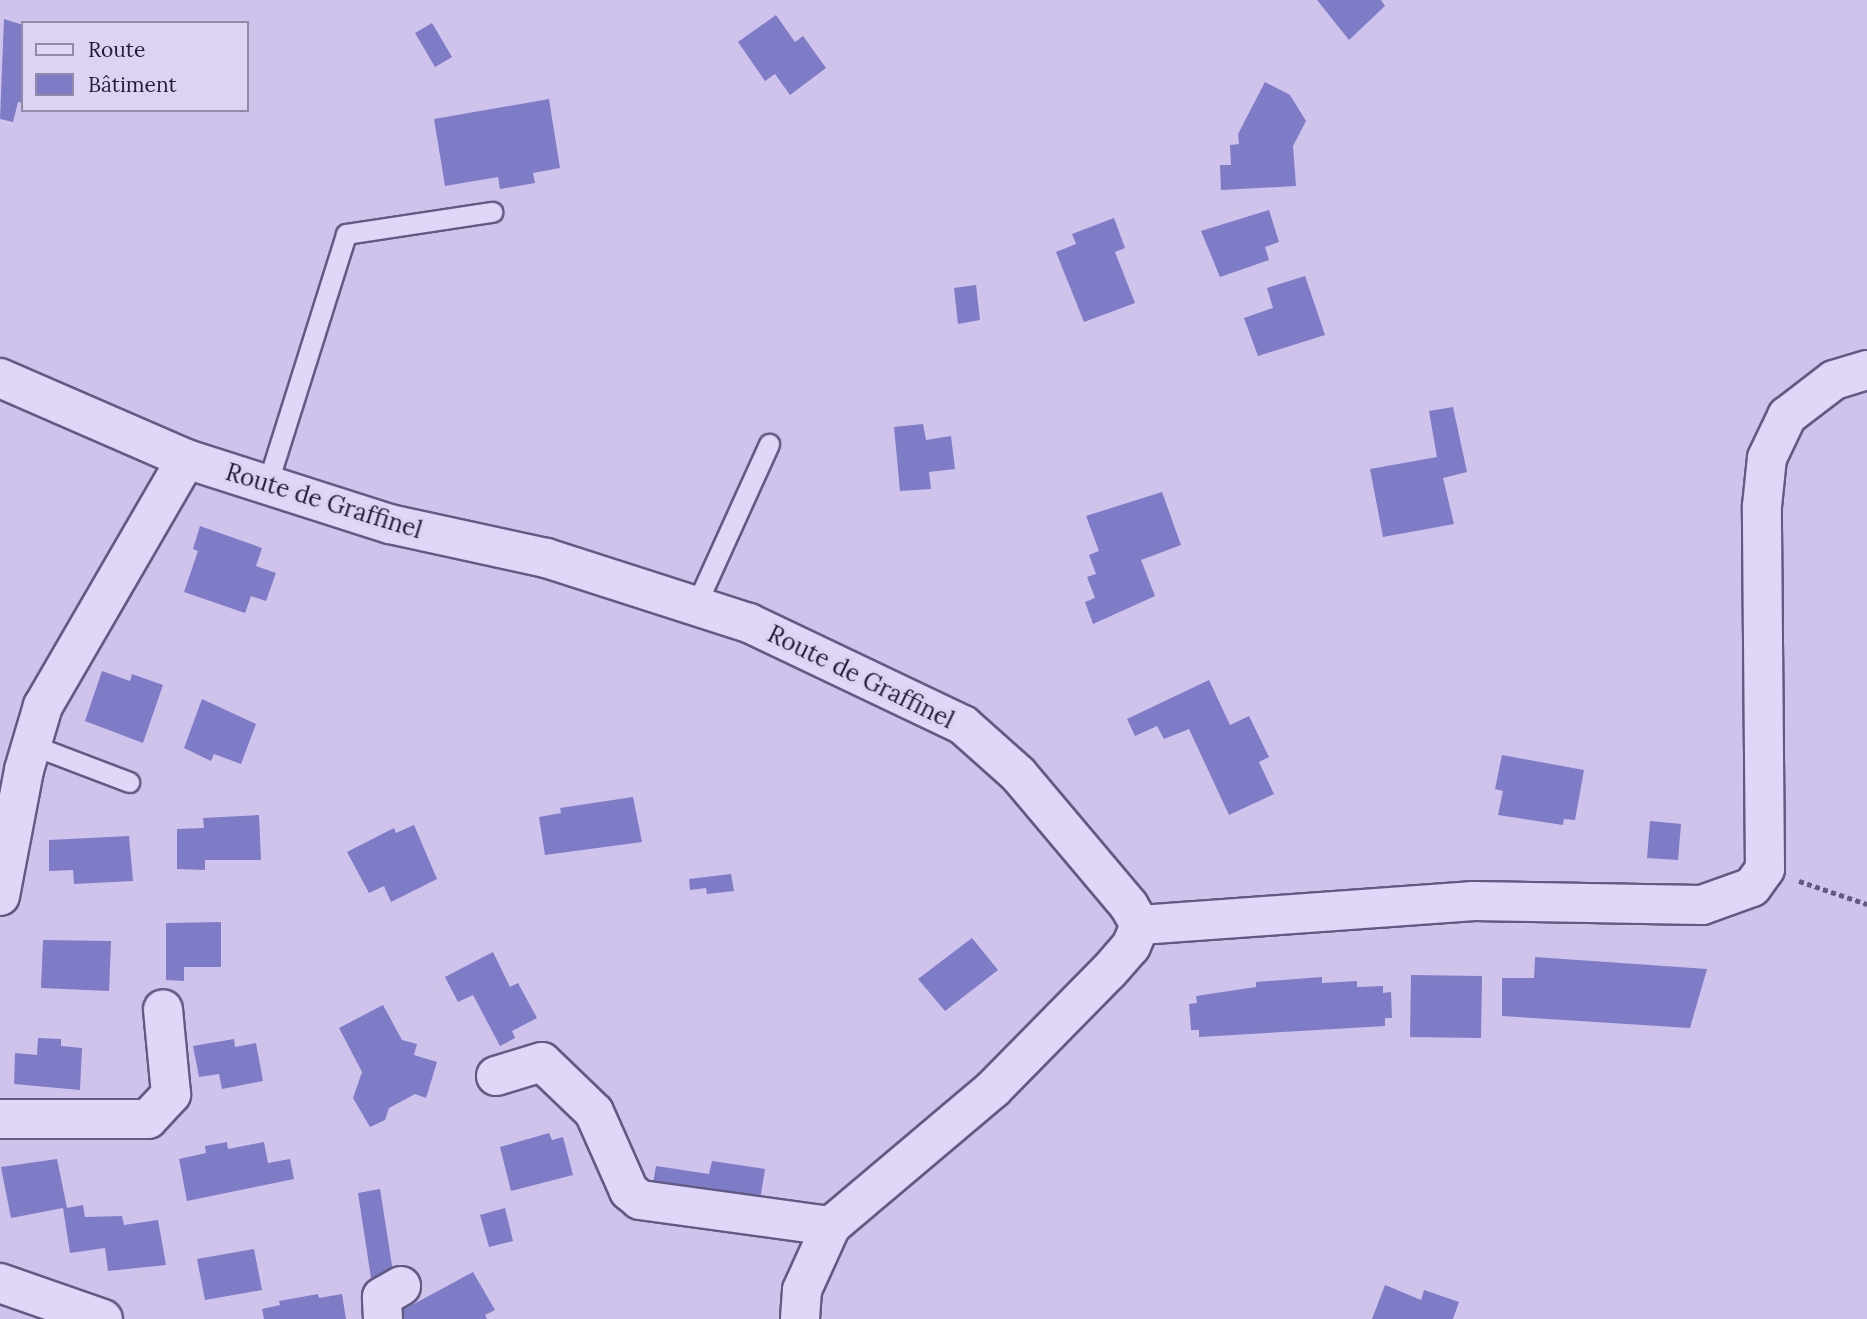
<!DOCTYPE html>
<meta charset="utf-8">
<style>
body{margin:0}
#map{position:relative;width:1867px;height:1319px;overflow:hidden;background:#d0c3eb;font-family:Lora,serif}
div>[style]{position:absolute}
.building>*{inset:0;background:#7e7bc7}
.path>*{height:4.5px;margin-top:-2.25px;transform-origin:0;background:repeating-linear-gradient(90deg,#615b84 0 5px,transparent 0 8.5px)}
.roads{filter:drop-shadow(2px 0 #615b84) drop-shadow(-2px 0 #615b84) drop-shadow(0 2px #615b84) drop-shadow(0 -2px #615b84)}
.service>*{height:19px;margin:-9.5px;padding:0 9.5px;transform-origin:9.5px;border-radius:9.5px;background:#e0d6f7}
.minor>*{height:38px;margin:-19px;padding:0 19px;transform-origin:19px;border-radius:19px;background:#e0d6f7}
.tertiary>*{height:38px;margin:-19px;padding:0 19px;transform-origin:19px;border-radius:19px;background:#e0d6f7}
span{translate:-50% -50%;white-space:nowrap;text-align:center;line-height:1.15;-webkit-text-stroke:7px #ddd2f3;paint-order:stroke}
.street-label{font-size:24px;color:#211e35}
.legend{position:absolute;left:21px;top:21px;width:228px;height:91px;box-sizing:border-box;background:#ddd2f3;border:2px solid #928aa7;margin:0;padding:9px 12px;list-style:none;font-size:21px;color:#211e35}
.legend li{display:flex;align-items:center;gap:14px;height:35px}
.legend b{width:35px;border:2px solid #928aa7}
</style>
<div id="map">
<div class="building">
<div style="clip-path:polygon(1317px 0,1381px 0,1385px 6px,1349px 40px)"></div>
<div style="clip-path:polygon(776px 15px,795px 42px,803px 36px,826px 68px,790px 95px,775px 74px,765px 81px,738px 42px)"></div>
<div style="clip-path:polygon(4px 19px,23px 25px,23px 103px,18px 102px,13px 122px,0 119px)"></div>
<div style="clip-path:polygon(432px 23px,452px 57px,435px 67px,415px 33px)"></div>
<div style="clip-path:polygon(1265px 82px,1290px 95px,1306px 121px,1293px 146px,1296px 186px,1221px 190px,1220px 165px,1231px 165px,1230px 145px,1239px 144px,1238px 134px)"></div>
<div style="clip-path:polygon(549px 99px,560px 168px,533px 173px,535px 183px,500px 189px,498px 177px,445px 186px,434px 119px)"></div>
<div style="clip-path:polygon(1269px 210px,1279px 242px,1265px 247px,1269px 260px,1220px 277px,1201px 231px)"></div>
<div style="clip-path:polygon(1114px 218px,1125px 248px,1115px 252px,1135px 303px,1084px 322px,1056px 252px,1076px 244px,1072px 234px)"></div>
<div style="clip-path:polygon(1305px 276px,1325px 335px,1258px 356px,1244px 318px,1273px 308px,1267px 288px)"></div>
<div style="clip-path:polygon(976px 285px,980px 320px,958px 324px,954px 288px)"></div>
<div style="clip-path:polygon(1453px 407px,1467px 472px,1443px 478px,1454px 524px,1383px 537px,1370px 469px,1437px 457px,1429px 411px)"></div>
<div style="clip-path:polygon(923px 424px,926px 440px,951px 436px,955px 469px,929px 472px,931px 489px,900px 491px,894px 427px)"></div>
<div style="clip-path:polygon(1162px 492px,1181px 545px,1141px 560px,1155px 596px,1093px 624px,1085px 602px,1095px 598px,1087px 577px,1096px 574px,1089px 555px,1099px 551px,1086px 516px)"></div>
<div style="clip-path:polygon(200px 526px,262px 548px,256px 566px,276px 573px,266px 601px,251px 596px,245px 613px,184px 592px,198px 551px,193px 549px)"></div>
<div style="clip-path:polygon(102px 671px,130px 681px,132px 674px,163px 685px,143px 743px,85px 721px)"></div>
<div style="clip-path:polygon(1209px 680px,1230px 725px,1249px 716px,1269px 757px,1259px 762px,1274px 794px,1229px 815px,1189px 729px,1164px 739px,1157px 726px,1135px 736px,1127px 719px)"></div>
<div style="clip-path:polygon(202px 699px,256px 724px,241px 764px,214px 754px,211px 761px,184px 748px)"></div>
<div style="clip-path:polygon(1502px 755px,1584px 770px,1575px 820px,1564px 819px,1563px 825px,1498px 815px,1503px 791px,1495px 789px)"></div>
<div style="clip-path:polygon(633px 797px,642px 842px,545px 855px,539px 817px,561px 813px,560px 808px)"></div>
<div style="clip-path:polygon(259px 815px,261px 860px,205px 860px,205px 870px,177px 869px,177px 829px,204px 828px,203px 818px)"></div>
<div style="clip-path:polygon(1650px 821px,1681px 824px,1678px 860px,1647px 858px)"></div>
<div style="clip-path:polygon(414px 825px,437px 879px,391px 902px,384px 886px,369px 893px,347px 852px,394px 828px,396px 833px)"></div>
<div style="clip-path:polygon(129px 836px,133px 881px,74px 884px,73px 870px,49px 871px,49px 840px)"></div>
<div style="clip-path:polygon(731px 874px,734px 891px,707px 894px,706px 888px,690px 890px,689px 879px)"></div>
<div style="clip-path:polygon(221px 922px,221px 967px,184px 967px,184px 981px,166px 980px,166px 923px)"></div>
<div style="clip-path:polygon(972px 938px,998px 970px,945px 1011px,918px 979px)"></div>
<div style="clip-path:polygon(43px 940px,111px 941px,109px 991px,41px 988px)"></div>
<div style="clip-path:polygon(493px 952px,510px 987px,518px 983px,537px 1018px,512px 1031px,515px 1038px,500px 1046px,473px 995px,458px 1002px,445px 977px)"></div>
<div style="clip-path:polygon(1535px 957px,1707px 969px,1690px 1028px,1502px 1016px,1502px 978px,1534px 978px)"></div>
<div style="clip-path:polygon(1411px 975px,1482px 976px,1481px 1038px,1410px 1037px)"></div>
<div style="clip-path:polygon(1322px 977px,1322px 983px,1357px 981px,1357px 987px,1383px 986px,1383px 993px,1391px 992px,1392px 1018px,1385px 1018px,1385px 1026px,1199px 1037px,1199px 1030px,1191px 1030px,1189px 1004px,1197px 1003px,1196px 996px,1256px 987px,1256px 982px)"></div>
<div style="clip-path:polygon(383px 1005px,402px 1040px,417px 1044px,414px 1055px,437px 1062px,426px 1098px,415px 1094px,389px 1108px,385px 1120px,370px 1127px,353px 1098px,362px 1072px,339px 1028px)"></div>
<div style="clip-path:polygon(38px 1038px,61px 1039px,61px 1046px,82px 1048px,80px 1090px,14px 1084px,15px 1053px,37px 1055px)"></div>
<div style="clip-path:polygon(234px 1039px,235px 1047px,256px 1043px,263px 1081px,222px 1089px,219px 1074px,199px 1077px,193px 1046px)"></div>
<div style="clip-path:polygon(549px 1133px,552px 1140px,563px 1137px,573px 1175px,511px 1191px,500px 1147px)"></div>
<div style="clip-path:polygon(227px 1142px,228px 1149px,264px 1142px,268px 1163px,290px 1159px,294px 1179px,187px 1201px,179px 1159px,206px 1153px,205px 1146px)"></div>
<div style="clip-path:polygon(57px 1159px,67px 1208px,83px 1205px,85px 1217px,122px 1216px,124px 1225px,158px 1220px,166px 1265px,108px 1271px,105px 1248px,70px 1253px,63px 1208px,11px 1218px,1px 1167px)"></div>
<div style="clip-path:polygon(712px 1161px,765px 1169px,759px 1207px,652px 1189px,656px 1166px,709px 1174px)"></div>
<div style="clip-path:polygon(380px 1189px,393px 1272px,371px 1278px,358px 1193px)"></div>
<div style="clip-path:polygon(505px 1208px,513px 1241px,489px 1247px,480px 1215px)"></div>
<div style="clip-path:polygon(254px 1249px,262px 1290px,205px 1300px,197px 1259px)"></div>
<div style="clip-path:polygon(473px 1272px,495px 1310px,485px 1315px,487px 1319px,398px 1319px,399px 1312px)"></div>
<div style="clip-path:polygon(1385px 1285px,1421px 1300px,1424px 1290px,1459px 1302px,1453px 1319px,1372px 1319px)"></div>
<div style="clip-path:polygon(318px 1294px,319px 1298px,342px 1294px,346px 1319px,264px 1319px,262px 1309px,280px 1305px,279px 1301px)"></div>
</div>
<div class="path">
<div style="left:1799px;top:881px;width:72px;rotate:18.7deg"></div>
</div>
<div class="roads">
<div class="service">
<div style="left:267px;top:485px;width:263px;rotate:-72.5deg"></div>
<div style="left:346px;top:234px;width:148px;rotate:-8.6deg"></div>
<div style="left:696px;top:605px;width:177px;rotate:-65.6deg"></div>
<div style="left:32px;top:745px;width:104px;rotate:20.9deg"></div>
</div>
<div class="minor">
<div style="left:1140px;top:925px;width:335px;rotate:-4.1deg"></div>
<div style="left:1474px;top:901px;width:228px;rotate:1deg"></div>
<div style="left:1702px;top:905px;width:53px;rotate:-19.8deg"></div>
<div style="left:1752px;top:887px;width:22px;rotate:-54deg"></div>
<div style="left:1765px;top:869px;width:363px;rotate:-90.5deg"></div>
<div style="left:1762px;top:506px;width:48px;rotate:-84.1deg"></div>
<div style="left:1767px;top:458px;width:47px;rotate:-64.5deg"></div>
<div style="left:1787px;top:416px;width:59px;rotate:-37.5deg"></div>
<div style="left:1834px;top:380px;width:34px;rotate:-17deg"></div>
<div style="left:496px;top:1076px;width:48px;rotate:-16.9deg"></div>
<div style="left:542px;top:1062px;width:72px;rotate:43.9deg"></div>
<div style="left:594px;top:1112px;width:86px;rotate:66.1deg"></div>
<div style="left:629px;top:1191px;width:14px;rotate:39deg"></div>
<div style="left:640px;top:1200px;width:193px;rotate:7.8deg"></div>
<div style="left:0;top:1119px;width:148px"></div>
<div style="left:148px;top:1119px;width:34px;rotate:-47deg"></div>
<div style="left:171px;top:1094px;width:85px;rotate:-95.4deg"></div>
<div style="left:0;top:1283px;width:109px;rotate:19.3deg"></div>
<div style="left:383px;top:1319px;width:22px;rotate:-93deg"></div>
<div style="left:382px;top:1297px;width:22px;rotate:-30deg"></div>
</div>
<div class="tertiary">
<div style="left:0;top:378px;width:203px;rotate:23.5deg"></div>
<div style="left:186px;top:459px;width:214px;rotate:17.7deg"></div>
<div style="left:390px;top:524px;width:160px;rotate:12.3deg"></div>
<div style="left:546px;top:558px;width:213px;rotate:17.8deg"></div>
<div style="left:749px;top:623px;width:237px;rotate:25.5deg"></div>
<div style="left:963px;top:725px;width:74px;rotate:41.7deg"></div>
<div style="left:1018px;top:774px;width:172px;rotate:49.9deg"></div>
<div style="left:1129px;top:906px;width:22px;rotate:60deg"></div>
<div style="left:1140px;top:925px;width:23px;rotate:113deg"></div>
<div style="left:1131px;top:946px;width:33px;rotate:131deg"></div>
<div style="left:1109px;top:971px;width:165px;rotate:134.5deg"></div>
<div style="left:993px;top:1089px;width:212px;rotate:139.8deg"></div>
<div style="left:831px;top:1226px;width:70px;rotate:114.4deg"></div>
<div style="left:802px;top:1290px;width:29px;rotate:94deg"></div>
<div style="left:0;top:896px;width:128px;rotate:-79.2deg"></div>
<div style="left:24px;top:770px;width:67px;rotate:-73.5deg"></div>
<div style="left:43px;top:706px;width:285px;rotate:-59.9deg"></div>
</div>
</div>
<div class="street-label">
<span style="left:324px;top:501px;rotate:17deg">Route de Graffinel</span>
<span style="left:861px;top:677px;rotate:26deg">Route de Graffinel</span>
</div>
<ul class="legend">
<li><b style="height:9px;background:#e0d6f7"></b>Route</li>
<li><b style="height:19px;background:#7e7bc7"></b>Bâtiment</li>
</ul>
</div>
